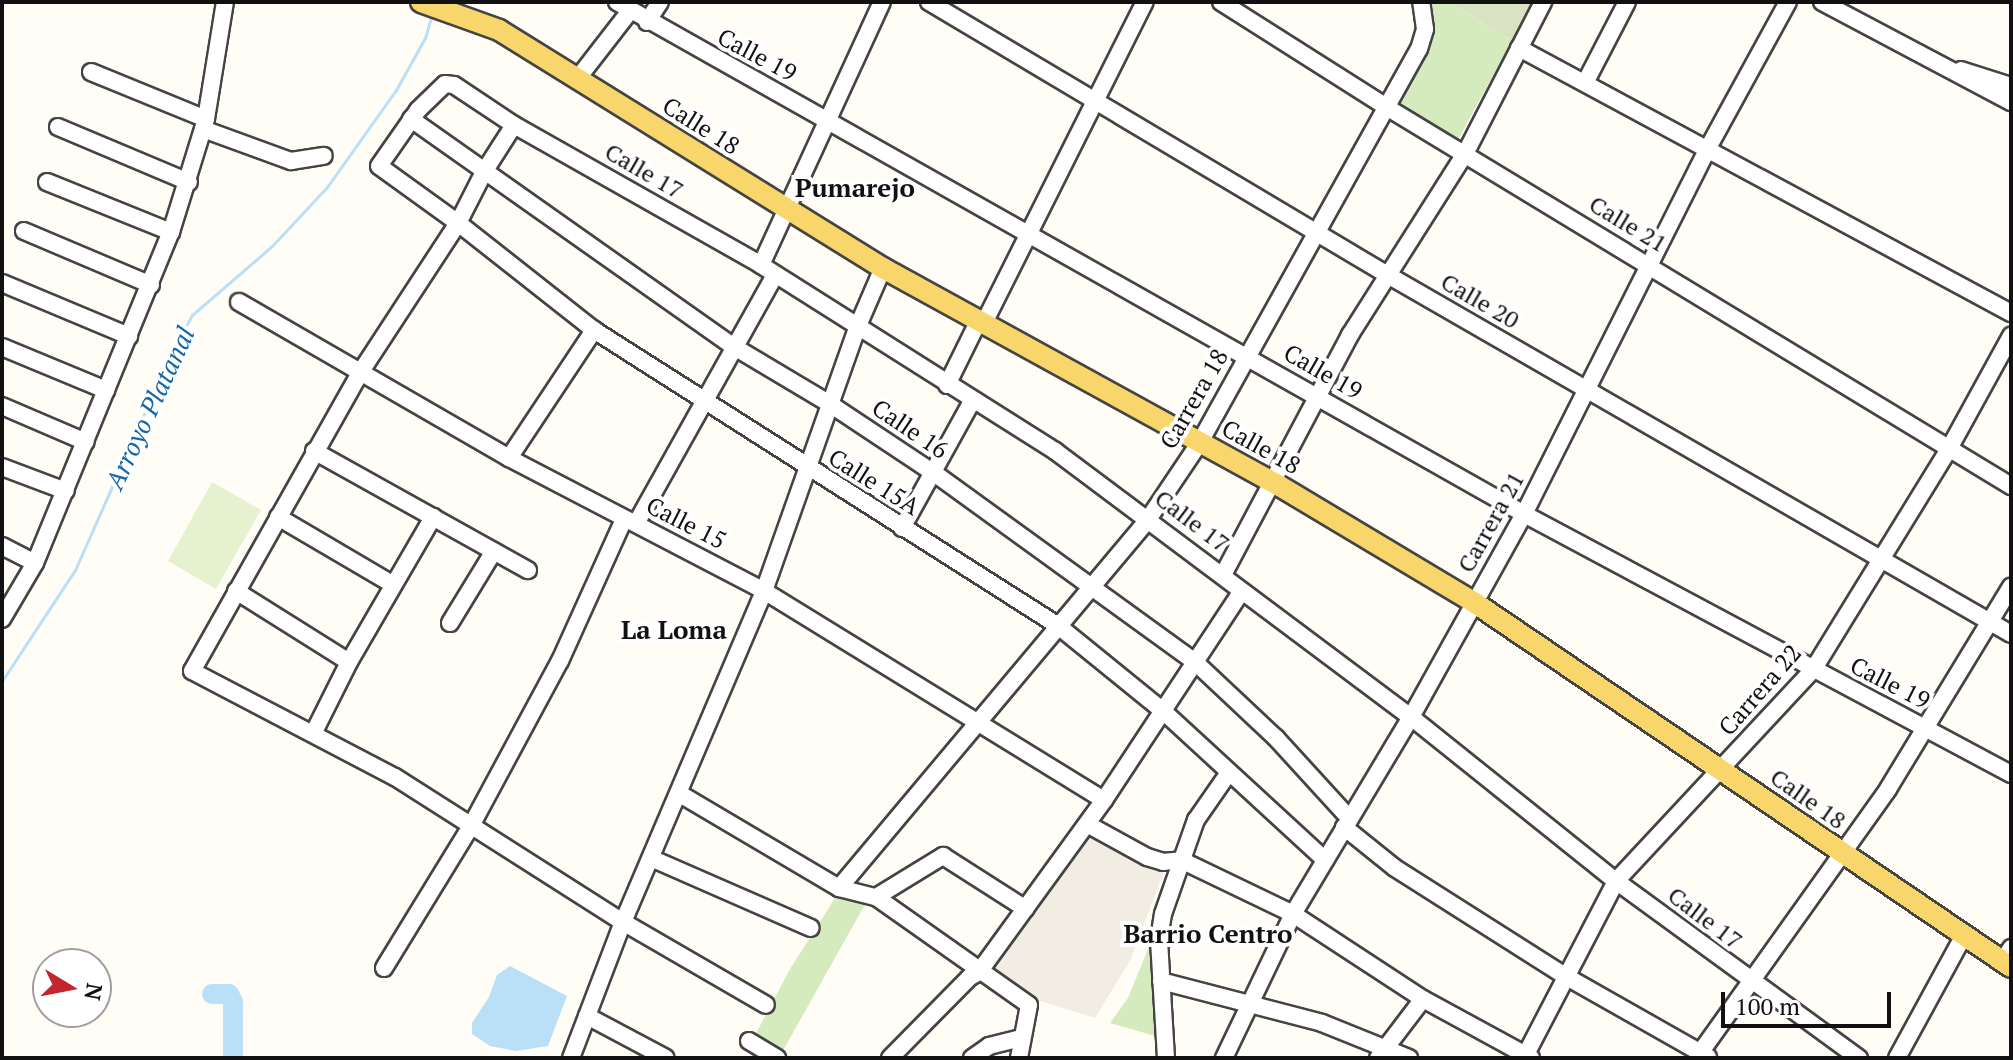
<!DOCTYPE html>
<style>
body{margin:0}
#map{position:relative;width:2013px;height:1060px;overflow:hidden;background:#fffdf5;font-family:"PT Serif",serif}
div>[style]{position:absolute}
.green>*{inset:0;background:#d5ebbd}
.cemetery>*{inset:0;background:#d9e3c4}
.pitch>*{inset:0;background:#e6f2cf}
.plaza>*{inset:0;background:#f1ede2}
.water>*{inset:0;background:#b9e0f7}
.stream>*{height:3px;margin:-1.5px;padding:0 1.5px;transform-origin:1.5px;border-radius:1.5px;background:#b9e0f7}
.river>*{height:20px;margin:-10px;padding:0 10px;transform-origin:10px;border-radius:10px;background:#b9e0f7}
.roads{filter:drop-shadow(2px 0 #444) drop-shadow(-2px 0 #444) drop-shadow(0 2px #444) drop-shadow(0 -2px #444)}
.minor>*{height:16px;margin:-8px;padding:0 8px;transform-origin:8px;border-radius:8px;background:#fff}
.major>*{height:20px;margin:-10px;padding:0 10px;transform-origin:10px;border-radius:10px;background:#f9d66b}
span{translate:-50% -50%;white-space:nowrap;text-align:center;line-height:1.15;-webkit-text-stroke:8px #fff;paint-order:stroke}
.street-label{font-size:24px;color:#111}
.neighbourhood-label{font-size:26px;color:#111;font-weight:700}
.water-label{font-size:26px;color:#1768a6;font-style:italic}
.frame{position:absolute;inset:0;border:4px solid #111;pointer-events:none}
.north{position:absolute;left:32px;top:948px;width:80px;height:80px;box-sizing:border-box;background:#fff;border:2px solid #a0a0a0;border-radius:50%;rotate:100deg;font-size:22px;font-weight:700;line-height:32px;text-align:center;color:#111}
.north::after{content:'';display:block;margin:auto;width:28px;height:36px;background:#c4262e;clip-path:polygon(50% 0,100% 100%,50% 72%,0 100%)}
.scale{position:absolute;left:1721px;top:992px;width:170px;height:36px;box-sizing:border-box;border:4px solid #111;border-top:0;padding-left:10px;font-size:24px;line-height:28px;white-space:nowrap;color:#111;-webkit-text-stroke:6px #fff;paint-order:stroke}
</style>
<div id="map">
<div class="green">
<div style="clip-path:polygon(1427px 2px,1448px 2px,1512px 40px,1458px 140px,1399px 105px,1423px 63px,1427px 48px,1432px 31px)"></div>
<div style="clip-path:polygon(837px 895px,867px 901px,781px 1054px,753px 1039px,790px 969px)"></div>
<div style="clip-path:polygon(1150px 944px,1156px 946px,1155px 1036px,1110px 1023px,1128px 998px)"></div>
</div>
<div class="cemetery">
<div style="clip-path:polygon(1448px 2px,1533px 2px,1512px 40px)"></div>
</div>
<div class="pitch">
<div style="clip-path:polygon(212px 482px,261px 510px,216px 589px,168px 561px)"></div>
</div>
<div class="plaza">
<div style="clip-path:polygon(1089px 835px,1149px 868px,1165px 869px,1131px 959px,1095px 1018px,1031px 998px,991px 970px)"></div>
</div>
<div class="water">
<div style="clip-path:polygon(510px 966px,567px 996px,548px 1046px,516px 1051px,490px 1046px,472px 1034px,472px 1023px,489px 997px,497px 975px)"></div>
</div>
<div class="stream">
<div style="left:2px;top:681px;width:133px;rotate:-56.7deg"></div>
<div style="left:75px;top:570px;width:237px;rotate:-66.1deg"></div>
<div style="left:171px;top:353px;width:43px;rotate:-61.1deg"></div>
<div style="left:192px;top:315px;width:106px;rotate:-40.8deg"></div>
<div style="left:272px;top:246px;width:81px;rotate:-47deg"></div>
<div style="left:327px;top:187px;width:119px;rotate:-54.6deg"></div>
<div style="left:396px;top:90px;width:60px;rotate:-60.9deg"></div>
<div style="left:425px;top:38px;width:25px;rotate:-74deg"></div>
</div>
<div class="river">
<div style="left:212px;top:994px;width:17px"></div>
<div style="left:229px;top:994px;width:9px;rotate:63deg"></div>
<div style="left:233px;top:1002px;width:56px;rotate:90deg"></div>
</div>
<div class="roads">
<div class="minor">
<div style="left:617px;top:2px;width:1042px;rotate:29.44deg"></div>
<div style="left:1524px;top:514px;width:552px;rotate:28.1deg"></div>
<div style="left:929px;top:2px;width:532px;rotate:30.76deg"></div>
<div style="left:1386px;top:274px;width:721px;rotate:29.94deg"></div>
<div style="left:1221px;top:2px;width:198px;rotate:32.4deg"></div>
<div style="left:1388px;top:108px;width:729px;rotate:31.25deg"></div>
<div style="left:1822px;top:2px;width:214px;rotate:27.9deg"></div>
<div style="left:647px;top:22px;width:24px;rotate:-57deg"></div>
<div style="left:1519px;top:48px;width:559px;rotate:28.31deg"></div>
<div style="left:1961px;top:70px;width:52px;rotate:17.7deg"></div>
<div style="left:91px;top:72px;width:124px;rotate:22.2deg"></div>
<div style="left:578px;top:78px;width:85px;rotate:-52.2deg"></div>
<div style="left:1585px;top:83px;width:91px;rotate:-62.6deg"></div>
<div style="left:411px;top:119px;width:398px;rotate:35.2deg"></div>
<div style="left:736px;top:348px;width:109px;rotate:30.8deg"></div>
<div style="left:830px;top:404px;width:125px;rotate:33.6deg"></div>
<div style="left:934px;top:473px;width:322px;rotate:35.9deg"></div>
<div style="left:1195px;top:662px;width:111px;rotate:43.2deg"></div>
<div style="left:1276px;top:738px;width:108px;rotate:47.6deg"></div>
<div style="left:514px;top:125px;width:56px;rotate:122.6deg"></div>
<div style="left:484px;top:172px;width:57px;rotate:117deg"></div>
<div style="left:458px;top:223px;width:179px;rotate:123.2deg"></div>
<div style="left:360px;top:373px;width:342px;rotate:119.4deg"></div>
<div style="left:192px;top:671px;width:229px;rotate:27.6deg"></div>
<div style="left:395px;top:777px;width:270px;rotate:32.5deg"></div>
<div style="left:623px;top:922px;width:165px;rotate:30.1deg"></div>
<div style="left:58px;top:127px;width:142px;rotate:22.8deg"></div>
<div style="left:203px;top:129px;width:94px;rotate:20deg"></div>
<div style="left:291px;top:161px;width:33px;rotate:-9deg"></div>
<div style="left:47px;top:182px;width:134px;rotate:22deg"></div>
<div style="left:24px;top:231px;width:138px;rotate:23deg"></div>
<div style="left:761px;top:265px;width:289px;rotate:-65.3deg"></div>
<div style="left:2px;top:283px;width:138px;rotate:22.7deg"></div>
<div style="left:239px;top:302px;width:312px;rotate:30deg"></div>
<div style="left:509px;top:458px;width:288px;rotate:27.5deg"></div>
<div style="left:764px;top:591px;width:399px;rotate:31.6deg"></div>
<div style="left:983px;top:325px;width:361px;rotate:-63.4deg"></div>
<div style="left:2px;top:347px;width:113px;rotate:22.5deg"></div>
<div style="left:947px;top:385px;width:70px;rotate:-63.8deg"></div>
<div style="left:2px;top:406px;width:91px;rotate:23.2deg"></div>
<div style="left:314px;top:451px;width:245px;rotate:29.1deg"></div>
<div style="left:509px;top:458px;width:154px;rotate:-56.4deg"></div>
<div style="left:2px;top:467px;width:68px;rotate:20.6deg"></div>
<div style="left:278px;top:517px;width:132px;rotate:30.4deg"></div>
<div style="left:637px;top:522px;width:283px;rotate:-60.8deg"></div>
<div style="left:902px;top:528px;width:145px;rotate:-61.1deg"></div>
<div style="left:2px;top:546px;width:37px;rotate:27deg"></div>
<div style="left:1223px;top:575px;width:272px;rotate:-62.1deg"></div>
<div style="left:1350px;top:335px;width:214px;rotate:-57.6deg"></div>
<div style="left:1465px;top:154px;width:171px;rotate:-62.8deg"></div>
<div style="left:236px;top:591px;width:133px;rotate:32.1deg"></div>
<div style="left:2px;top:619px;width:65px;rotate:-59.5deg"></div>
<div style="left:35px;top:563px;width:358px;rotate:-67.7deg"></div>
<div style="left:171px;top:232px;width:118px;rotate:-72.8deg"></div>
<div style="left:206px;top:119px;width:119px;rotate:-80.8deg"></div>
<div style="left:450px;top:623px;width:84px;rotate:-58.6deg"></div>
<div style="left:314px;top:732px;width:78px;rotate:-63.4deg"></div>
<div style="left:349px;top:662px;width:168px;rotate:-59.9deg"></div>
<div style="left:680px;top:794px;width:185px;rotate:30.6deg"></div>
<div style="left:839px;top:888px;width:38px;rotate:14deg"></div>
<div style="left:876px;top:897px;width:187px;rotate:35.2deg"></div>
<div style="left:1029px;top:1005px;width:54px;rotate:100.7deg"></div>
<div style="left:1087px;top:824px;width:68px;rotate:28.8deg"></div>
<div style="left:1147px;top:857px;width:17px;rotate:17deg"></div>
<div style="left:1163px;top:862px;width:18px;rotate:-6deg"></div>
<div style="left:1181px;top:860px;width:124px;rotate:25.7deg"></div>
<div style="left:1293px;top:914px;width:155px;rotate:33.2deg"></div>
<div style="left:1423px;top:999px;width:123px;rotate:28.6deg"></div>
<div style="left:1344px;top:827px;width:65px;rotate:38.8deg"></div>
<div style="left:1395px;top:868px;width:201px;rotate:32.4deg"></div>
<div style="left:1565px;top:976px;width:164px;rotate:29.5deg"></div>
<div style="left:653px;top:859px;width:172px;rotate:23.6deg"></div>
<div style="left:1325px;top:860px;width:220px;rotate:-137.4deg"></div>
<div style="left:1163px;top:711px;width:136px;rotate:-140.9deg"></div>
<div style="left:1057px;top:625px;width:549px;rotate:-147.5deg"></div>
<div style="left:594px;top:330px;width:173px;rotate:-141.8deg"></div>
<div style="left:458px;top:223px;width:97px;rotate:-144.2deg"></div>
<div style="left:379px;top:166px;width:68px;rotate:-55.1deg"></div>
<div style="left:418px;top:110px;width:37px;rotate:-44deg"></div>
<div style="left:445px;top:84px;width:9px;rotate:6deg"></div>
<div style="left:454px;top:85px;width:72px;rotate:33.7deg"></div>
<div style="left:514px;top:125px;width:284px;rotate:29.5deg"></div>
<div style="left:761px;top:265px;width:348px;rotate:32.3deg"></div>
<div style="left:1055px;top:451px;width:444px;rotate:36.8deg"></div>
<div style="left:1411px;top:717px;width:263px;rotate:38.7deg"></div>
<div style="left:1616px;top:881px;width:301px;rotate:36.1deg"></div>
<div style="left:839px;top:888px;width:483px;rotate:-50deg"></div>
<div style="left:1149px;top:518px;width:92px;rotate:-56.1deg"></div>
<div style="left:1200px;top:442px;width:450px;rotate:-60.9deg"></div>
<div style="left:1419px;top:49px;width:21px;rotate:-73deg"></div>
<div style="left:1425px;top:29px;width:27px;rotate:-98deg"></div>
<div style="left:876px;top:897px;width:79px;rotate:-31.5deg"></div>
<div style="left:943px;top:856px;width:98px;rotate:32.6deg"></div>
<div style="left:2002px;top:962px;width:17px;rotate:-57deg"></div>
<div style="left:384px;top:968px;width:167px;rotate:-58.5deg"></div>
<div style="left:471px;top:826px;width:187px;rotate:-61.7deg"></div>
<div style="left:560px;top:661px;width:156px;rotate:-65.7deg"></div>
<div style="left:1161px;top:981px;width:166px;rotate:14.6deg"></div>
<div style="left:1322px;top:1023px;width:94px;rotate:21.9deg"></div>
<div style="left:587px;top:1016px;width:89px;rotate:28deg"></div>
<div style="left:749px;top:1041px;width:33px;rotate:31deg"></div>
<div style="left:1700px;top:1053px;width:324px;rotate:-54.5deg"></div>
<div style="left:1888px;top:789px;width:237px;rotate:-58.7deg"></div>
<div style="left:571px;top:1058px;width:146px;rotate:-69.1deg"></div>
<div style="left:623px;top:922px;width:360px;rotate:-66.9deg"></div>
<div style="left:764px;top:591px;width:279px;rotate:-70.5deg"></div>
<div style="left:857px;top:328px;width:65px;rotate:-66.6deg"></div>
<div style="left:890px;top:1058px;width:114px;rotate:-45.4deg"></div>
<div style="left:970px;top:977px;width:10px;rotate:-29deg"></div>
<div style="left:979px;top:972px;width:213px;rotate:-54deg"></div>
<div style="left:1104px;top:800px;width:250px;rotate:-56.6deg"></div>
<div style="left:972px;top:1058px;width:21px;rotate:-35deg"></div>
<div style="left:989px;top:1046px;width:34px;rotate:-14deg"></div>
<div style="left:1166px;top:1058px;width:119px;rotate:-93.4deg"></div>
<div style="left:1159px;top:939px;width:25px;rotate:-81deg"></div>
<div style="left:1163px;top:914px;width:100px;rotate:-70.7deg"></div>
<div style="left:1196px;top:820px;width:56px;rotate:-55.2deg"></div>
<div style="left:1224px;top:1058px;width:160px;rotate:-64.4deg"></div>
<div style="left:1293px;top:914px;width:230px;rotate:-59.1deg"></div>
<div style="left:1411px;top:717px;width:232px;rotate:-60.9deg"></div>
<div style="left:1524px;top:514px;width:410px;rotate:-63.3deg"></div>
<div style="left:1708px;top:148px;width:166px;rotate:-61.3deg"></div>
<div style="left:1378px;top:1058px;width:74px;rotate:-52.7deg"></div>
<div style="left:1524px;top:1058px;width:199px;rotate:-62.5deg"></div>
<div style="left:1616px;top:881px;width:289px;rotate:-47deg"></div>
<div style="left:1813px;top:670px;width:262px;rotate:-58.4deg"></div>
<div style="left:1950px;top:447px;width:127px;rotate:-61.2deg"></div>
<div style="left:1897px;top:1058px;width:138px;rotate:-61.4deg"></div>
</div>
<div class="major">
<div style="left:421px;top:2px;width:83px;rotate:19.7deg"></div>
<div style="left:499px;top:30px;width:452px;rotate:31.8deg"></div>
<div style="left:883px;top:268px;width:451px;rotate:28.8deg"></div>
<div style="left:1278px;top:485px;width:230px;rotate:30.9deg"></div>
<div style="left:1475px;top:603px;width:648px;rotate:34.18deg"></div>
</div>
</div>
<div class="street-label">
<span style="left:757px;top:55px;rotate:28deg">Calle 19</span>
<span style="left:701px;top:126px;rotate:32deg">Calle 18</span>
<span style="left:644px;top:171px;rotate:30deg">Calle 17</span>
<span style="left:1628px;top:224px;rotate:31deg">Calle 21</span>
<span style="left:1480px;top:301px;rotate:30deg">Calle 20</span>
<span style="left:1323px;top:372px;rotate:30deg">Calle 19</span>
<span style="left:1194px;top:399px;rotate:-60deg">Carrera 18</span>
<span style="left:910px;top:429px;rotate:34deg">Calle 16</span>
<span style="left:1261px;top:447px;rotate:29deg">Calle 18</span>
<span style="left:874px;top:482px;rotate:32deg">Calle 15A</span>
<span style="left:1192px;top:521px;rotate:37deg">Calle 17</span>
<span style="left:1491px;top:522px;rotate:-61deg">Carrera 21</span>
<span style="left:686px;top:523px;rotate:27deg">Calle 15</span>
<span style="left:1890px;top:683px;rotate:27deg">Calle 19</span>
<span style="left:1760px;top:690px;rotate:-49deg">Carrera 22</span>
<span style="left:1808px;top:799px;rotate:35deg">Calle 18</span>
<span style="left:1705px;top:918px;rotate:37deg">Calle 17</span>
</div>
<div class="neighbourhood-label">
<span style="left:855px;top:188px">Pumarejo</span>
<span style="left:674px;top:630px">La Loma</span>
<span style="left:1208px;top:934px">Barrio Centro</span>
</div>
<div class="water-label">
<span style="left:150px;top:408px;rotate:-65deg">Arroyo Platanal</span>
</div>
<div class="frame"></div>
<div class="north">N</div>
<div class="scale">100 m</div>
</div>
